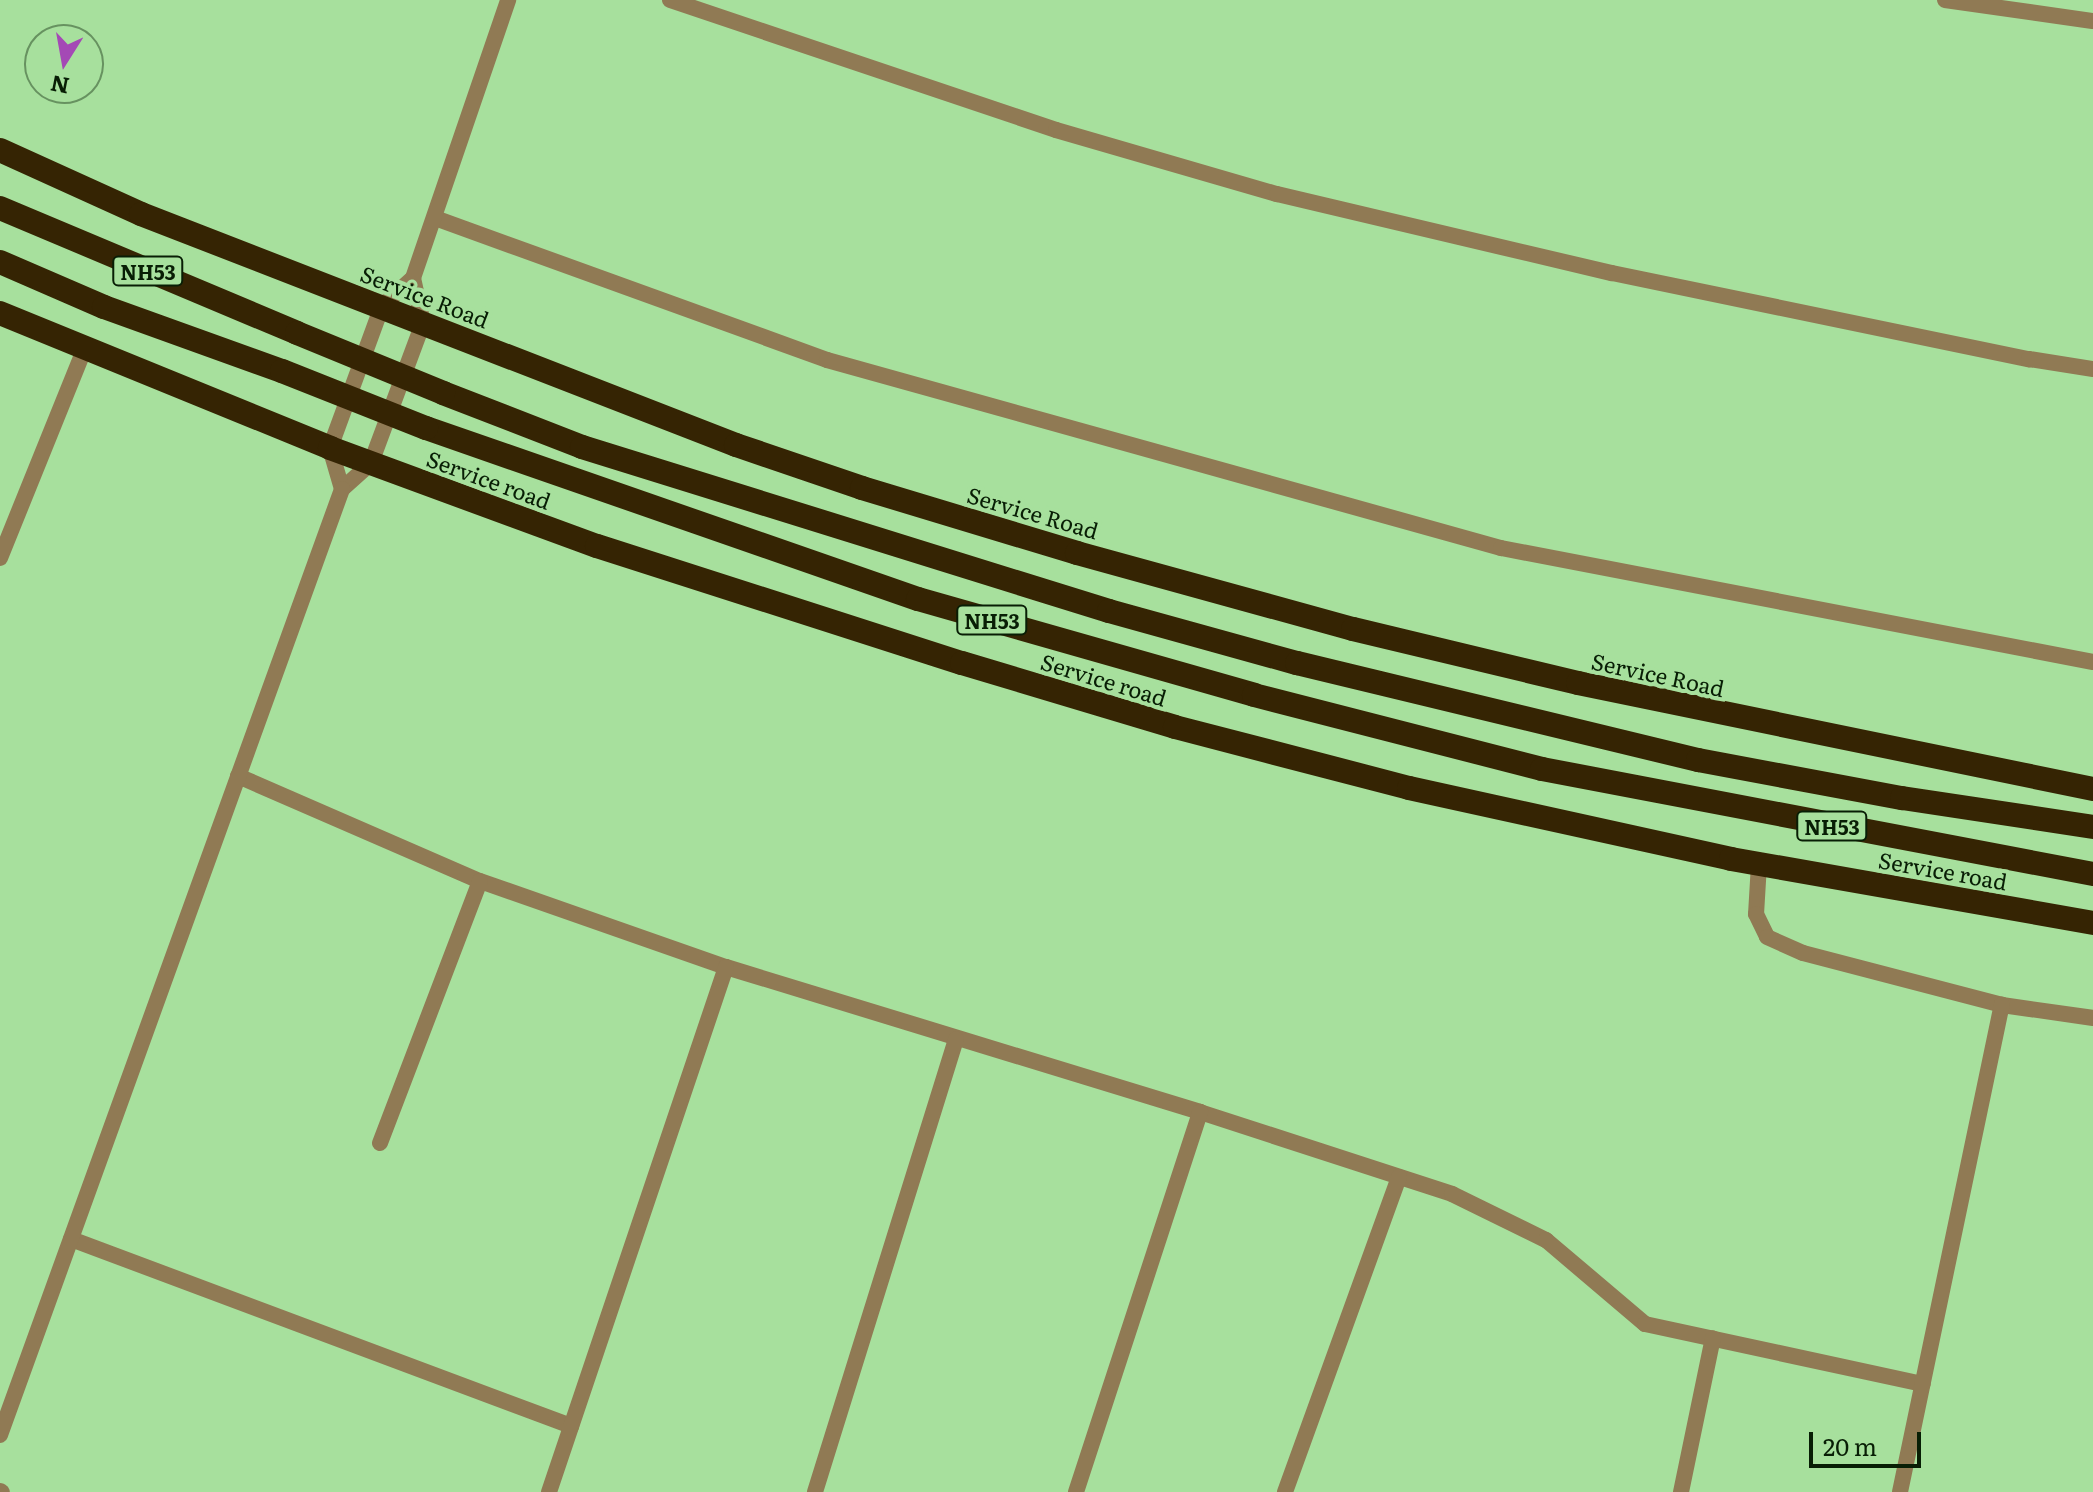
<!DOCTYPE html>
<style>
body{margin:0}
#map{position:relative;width:2093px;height:1492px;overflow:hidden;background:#a7e09d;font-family:Literata,serif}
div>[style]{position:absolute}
.street>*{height:16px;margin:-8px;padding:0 8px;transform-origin:8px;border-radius:8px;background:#907a54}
.highway>*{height:24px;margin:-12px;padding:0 12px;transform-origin:12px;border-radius:12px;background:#352403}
.highway-bridge>*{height:24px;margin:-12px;padding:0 12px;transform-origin:12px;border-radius:12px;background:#352403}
span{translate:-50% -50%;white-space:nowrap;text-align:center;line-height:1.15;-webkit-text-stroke:8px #a7e09d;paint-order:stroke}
.shield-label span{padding:2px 6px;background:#a7e09d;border:2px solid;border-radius:6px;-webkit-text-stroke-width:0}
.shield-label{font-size:20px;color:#081e05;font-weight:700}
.street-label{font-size:22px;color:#081e05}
.north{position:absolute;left:24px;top:24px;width:80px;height:80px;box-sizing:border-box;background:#a7e09d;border:2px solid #679260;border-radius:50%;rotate:191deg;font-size:22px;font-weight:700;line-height:32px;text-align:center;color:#081e05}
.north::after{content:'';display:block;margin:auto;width:28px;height:36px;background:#a449b5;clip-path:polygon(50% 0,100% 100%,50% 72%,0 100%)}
.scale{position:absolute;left:1809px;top:1432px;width:112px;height:36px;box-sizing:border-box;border:4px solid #081e05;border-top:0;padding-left:10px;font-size:24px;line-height:28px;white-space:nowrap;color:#081e05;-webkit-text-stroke:6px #a7e09d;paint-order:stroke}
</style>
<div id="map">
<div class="street">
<div style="left:670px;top:0;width:407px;rotate:18.6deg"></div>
<div style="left:1056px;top:130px;width:230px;rotate:16.2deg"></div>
<div style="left:1277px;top:194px;width:344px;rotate:13.3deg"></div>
<div style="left:1612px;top:273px;width:426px;rotate:11.7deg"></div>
<div style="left:2029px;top:359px;width:65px;rotate:8.9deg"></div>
<div style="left:1945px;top:0;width:149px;rotate:8.1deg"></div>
<div style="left:435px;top:218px;width:417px;rotate:19.9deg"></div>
<div style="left:827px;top:360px;width:700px;rotate:15.59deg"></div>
<div style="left:1501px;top:548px;width:603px;rotate:10.9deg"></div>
<div style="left:413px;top:278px;width:46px;rotate:77.5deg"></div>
<div style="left:423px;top:323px;width:149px;rotate:110.4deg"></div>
<div style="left:371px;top:463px;width:39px;rotate:138deg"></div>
<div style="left:342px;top:489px;width:43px;rotate:-106.3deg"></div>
<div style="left:330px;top:448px;width:151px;rotate:-69.9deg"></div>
<div style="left:382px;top:306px;width:42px;rotate:-42.1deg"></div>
<div style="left:413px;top:278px;width:294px;rotate:-71.1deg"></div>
<div style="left:0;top:558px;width:224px;rotate:-68deg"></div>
<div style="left:238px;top:776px;width:264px;rotate:23.5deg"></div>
<div style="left:480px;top:881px;width:261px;rotate:19.3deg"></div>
<div style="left:726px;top:967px;width:496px;rotate:17deg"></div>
<div style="left:1200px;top:1112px;width:265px;rotate:18deg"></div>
<div style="left:1452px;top:1194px;width:105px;rotate:26.1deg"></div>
<div style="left:1546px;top:1240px;width:130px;rotate:40.3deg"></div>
<div style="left:1645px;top:1324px;width:284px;rotate:12.2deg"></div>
<div style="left:1759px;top:864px;width:50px;rotate:93.4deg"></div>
<div style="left:1756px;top:914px;width:25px;rotate:64deg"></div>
<div style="left:1767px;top:937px;width:39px;rotate:24deg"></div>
<div style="left:1803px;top:953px;width:206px;rotate:14.6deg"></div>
<div style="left:2002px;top:1005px;width:92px;rotate:8.1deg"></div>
<div style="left:380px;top:1143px;width:280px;rotate:-69.1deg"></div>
<div style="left:71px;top:1239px;width:534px;rotate:20.51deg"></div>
<div style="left:0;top:1435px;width:1006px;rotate:-70.12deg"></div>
<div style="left:0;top:1491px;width:2px;rotate:27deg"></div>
<div style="left:549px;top:1492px;width:554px;rotate:-71.37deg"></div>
<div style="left:815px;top:1492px;width:474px;rotate:-72.7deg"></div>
<div style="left:1076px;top:1492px;width:400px;rotate:-71.9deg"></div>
<div style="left:1285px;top:1492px;width:335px;rotate:-70.1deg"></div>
<div style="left:1681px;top:1492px;width:157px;rotate:-78.3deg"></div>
<div style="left:1900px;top:1492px;width:498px;rotate:-78.2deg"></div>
</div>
<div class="highway">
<div style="left:0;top:150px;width:155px;rotate:24.4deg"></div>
<div style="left:141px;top:214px;width:638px;rotate:21.22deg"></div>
<div style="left:736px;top:445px;width:133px;rotate:18.8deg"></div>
<div style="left:862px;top:488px;width:225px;rotate:16.8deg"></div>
<div style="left:1077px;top:553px;width:286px;rotate:15.4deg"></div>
<div style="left:1353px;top:629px;width:231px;rotate:13.5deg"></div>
<div style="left:1578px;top:683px;width:526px;rotate:11.63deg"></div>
<div style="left:0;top:208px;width:322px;rotate:22.8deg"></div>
<div style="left:0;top:262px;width:113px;rotate:23.4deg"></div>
<div style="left:104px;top:307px;width:189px;rotate:19.8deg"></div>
<div style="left:0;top:313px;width:357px;rotate:22.2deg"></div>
<div style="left:330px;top:448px;width:284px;rotate:20.2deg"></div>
<div style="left:597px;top:546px;width:383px;rotate:17.8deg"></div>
<div style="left:962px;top:663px;width:222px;rotate:16.7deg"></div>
<div style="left:1175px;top:727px;width:242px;rotate:14.6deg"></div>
<div style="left:1409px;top:788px;width:330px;rotate:12.4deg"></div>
<div style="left:1731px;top:859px;width:368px;rotate:10deg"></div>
<div style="left:443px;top:393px;width:149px;rotate:21.2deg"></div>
<div style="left:582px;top:447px;width:552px;rotate:17.29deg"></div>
<div style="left:1109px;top:611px;width:195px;rotate:15.5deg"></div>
<div style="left:1297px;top:663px;width:413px;rotate:13.6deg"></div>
<div style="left:1698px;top:760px;width:208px;rotate:10.6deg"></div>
<div style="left:1902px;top:798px;width:193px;rotate:8.6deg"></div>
<div style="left:426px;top:428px;width:521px;rotate:19.17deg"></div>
<div style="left:918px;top:599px;width:349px;rotate:15.9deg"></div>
<div style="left:1254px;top:695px;width:297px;rotate:14.4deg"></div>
<div style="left:1542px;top:769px;width:561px;rotate:10.79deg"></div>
</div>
<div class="highway-bridge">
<div style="left:297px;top:333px;width:158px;rotate:22.3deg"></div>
<div style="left:282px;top:371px;width:155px;rotate:21.6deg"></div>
</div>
<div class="shield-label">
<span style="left:148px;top:271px">NH53</span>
<span style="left:992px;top:620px">NH53</span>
<span style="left:1832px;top:826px">NH53</span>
</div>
<div class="street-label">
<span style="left:425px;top:296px;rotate:21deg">Service Road</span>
<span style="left:489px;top:479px;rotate:20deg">Service road</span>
<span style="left:1033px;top:512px;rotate:16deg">Service Road</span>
<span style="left:1658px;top:674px;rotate:12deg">Service Road</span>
<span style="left:1104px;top:679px;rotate:17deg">Service road</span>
<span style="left:1943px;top:870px;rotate:10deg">Service road</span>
</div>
<div class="north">N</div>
<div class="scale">20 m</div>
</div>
